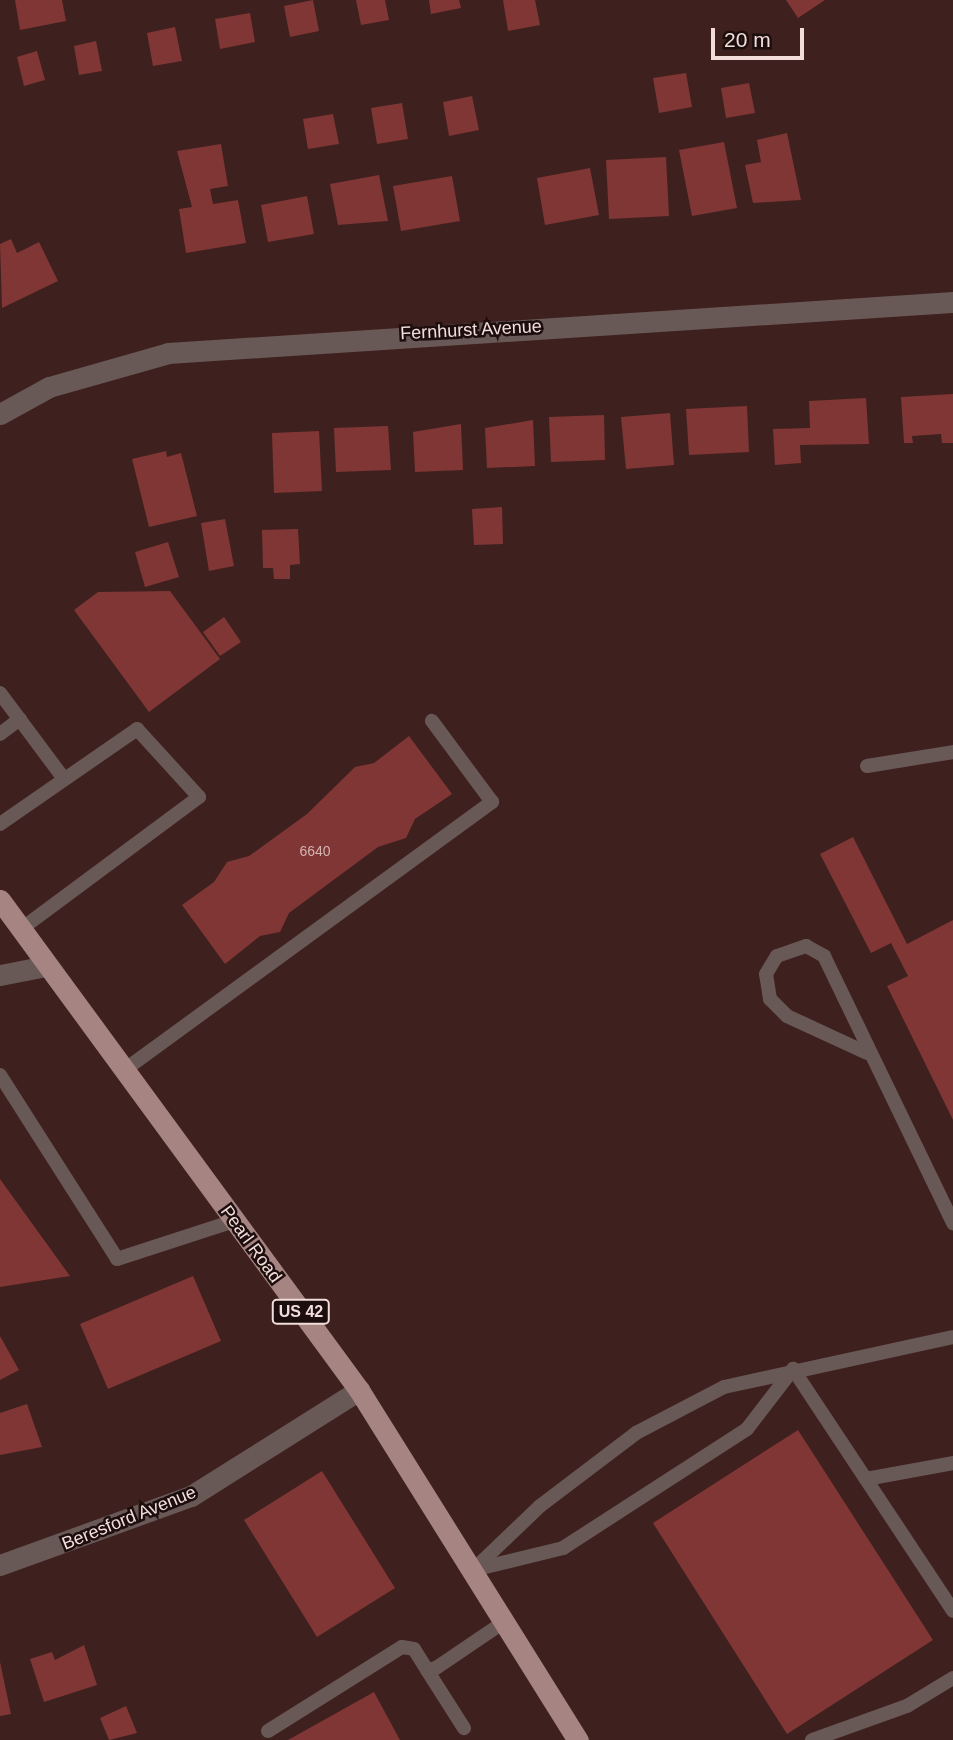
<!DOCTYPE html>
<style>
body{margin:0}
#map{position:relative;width:953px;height:1740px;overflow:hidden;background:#3e201e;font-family:Arial,sans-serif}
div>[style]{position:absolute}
.building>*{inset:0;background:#7f3634}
.lane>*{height:14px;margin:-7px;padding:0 7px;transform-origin:7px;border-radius:7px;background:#685856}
.street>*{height:21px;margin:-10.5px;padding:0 10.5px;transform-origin:10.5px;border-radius:10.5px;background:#685856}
.primary>*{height:21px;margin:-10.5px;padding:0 10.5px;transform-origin:10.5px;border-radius:10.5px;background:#a58482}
span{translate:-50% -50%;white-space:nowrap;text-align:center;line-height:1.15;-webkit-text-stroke:5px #1c0e0d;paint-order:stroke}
.number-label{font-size:14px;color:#d5b3b1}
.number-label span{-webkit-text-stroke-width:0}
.shield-label span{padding:2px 5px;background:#1c0e0d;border:2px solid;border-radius:5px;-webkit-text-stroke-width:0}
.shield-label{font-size:16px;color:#f2dddb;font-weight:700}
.street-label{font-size:18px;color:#f2dddb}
.scale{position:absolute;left:711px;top:28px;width:93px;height:32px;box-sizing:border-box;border:4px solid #f2dddb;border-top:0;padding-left:9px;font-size:21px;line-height:24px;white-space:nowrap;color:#f2dddb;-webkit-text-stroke:5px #1c0e0d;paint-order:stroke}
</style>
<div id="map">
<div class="building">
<div style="clip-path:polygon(15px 0,62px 0,66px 21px,20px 30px)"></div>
<div style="clip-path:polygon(313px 0,319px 31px,290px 37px,284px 6px)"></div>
<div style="clip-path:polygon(356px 0,385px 0,389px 20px,361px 25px)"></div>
<div style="clip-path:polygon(429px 0,459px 0,461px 8px,431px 14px)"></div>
<div style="clip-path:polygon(503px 0,535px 0,540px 25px,508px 31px)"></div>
<div style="clip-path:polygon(786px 0,825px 0,798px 18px)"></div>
<div style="clip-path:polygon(250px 13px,255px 42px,220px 49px,215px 19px)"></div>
<div style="clip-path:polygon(175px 27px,182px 61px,153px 66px,147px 33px)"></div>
<div style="clip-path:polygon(96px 41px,102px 71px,79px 75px,74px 46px)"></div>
<div style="clip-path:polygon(37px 51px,45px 80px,24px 86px,17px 57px)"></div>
<div style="clip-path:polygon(686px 73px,692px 107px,659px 113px,653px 78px)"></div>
<div style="clip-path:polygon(749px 83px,755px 113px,726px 118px,721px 88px)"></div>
<div style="clip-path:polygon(472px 96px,479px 130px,449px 136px,443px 102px)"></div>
<div style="clip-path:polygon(402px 103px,408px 139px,377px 144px,371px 108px)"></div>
<div style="clip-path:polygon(333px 114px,339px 144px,308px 149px,303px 119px)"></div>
<div style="clip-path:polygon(787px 133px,801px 200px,753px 203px,745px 165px,761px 162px,757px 140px)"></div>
<div style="clip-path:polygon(724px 142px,737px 208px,692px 216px,679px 150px)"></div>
<div style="clip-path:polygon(221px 144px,228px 186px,210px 189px,213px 204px,238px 200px,246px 243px,186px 253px,179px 209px,192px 207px,177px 151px)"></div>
<div style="clip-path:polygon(666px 157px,669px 216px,609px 219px,606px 160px)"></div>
<div style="clip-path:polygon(590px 168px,599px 215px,545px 225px,537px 178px)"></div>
<div style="clip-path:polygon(379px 175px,388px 221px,338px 225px,330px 184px)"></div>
<div style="clip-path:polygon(452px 176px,460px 221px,401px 231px,393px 186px)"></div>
<div style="clip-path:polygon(307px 196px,314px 234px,268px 242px,261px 205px)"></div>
<div style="clip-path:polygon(11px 239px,17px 253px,39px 242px,58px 281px,2px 308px,0 244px)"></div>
<div style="clip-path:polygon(953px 394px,953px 443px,942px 443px,941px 434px,912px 436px,913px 443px,904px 443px,901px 397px)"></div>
<div style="clip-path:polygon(866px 398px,869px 444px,800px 445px,801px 463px,775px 465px,773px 429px,810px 428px,809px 401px)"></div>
<div style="clip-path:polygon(747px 406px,749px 452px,689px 455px,686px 409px)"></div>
<div style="clip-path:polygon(670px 413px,674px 465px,626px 469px,621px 417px)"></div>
<div style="clip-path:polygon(604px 415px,605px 460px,551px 462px,549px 417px)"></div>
<div style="clip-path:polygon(533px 420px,535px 466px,487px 468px,485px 428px)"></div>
<div style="clip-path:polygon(461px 424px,463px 470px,415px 472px,413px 432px)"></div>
<div style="clip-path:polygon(388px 426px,391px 470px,336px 472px,334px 428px)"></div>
<div style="clip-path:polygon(319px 431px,322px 491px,274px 493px,272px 433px)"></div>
<div style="clip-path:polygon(166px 451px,167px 457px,181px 453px,197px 516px,149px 527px,132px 459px)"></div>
<div style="clip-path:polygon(502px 507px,503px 544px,474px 545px,472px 509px)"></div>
<div style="clip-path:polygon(225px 519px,234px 566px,209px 571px,201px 523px)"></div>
<div style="clip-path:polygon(298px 529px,300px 564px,290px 565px,290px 579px,274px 579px,273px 568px,263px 568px,262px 530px)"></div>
<div style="clip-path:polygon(168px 542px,179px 577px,145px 587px,135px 552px)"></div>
<div style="clip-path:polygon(170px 591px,220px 659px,149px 712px,74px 610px,98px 592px)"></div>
<div style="clip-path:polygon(224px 617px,241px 642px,220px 656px,203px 632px)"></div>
<div style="clip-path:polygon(409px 736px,452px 794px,415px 819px,406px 838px,378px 847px,289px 913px,280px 932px,260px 936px,225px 964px,182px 905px,214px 882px,227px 862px,249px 856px,307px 814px,355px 767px,374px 763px)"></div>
<div style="clip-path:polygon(853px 837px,907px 944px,953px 920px,953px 1120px,887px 986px,908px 976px,891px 943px,871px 953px,820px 854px)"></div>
<div style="clip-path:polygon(0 1179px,70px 1276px,0 1287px)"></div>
<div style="clip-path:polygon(193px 1276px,221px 1341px,108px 1389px,80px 1324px)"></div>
<div style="clip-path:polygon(0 1336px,19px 1370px,0 1380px)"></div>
<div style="clip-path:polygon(27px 1404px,42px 1447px,0 1455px,0 1413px)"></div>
<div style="clip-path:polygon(798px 1430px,933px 1640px,787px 1734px,653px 1523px)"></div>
<div style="clip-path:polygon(322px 1471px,395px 1588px,317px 1637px,244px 1520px)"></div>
<div style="clip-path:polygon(84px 1645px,97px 1685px,44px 1702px,30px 1659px,52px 1652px,55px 1660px)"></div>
<div style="clip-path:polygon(0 1662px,11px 1714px,0 1716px)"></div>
<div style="clip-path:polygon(374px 1692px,400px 1740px,288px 1740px)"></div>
<div style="clip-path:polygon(126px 1706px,137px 1733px,109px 1740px,100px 1718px)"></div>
</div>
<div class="lane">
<div style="left:0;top:693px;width:107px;rotate:53.3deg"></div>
<div style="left:0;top:734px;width:25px;rotate:-37deg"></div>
<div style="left:867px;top:766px;width:87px;rotate:-9.2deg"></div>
<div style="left:0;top:824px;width:167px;rotate:-34.7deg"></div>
<div style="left:137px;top:729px;width:92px;rotate:47.6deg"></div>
<div style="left:199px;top:797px;width:223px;rotate:143.4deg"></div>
<div style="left:867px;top:1053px;width:88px;rotate:-155.2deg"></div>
<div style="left:787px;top:1016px;width:24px;rotate:-135deg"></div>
<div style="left:770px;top:999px;width:25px;rotate:-99deg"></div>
<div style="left:766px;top:974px;width:21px;rotate:-59deg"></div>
<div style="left:777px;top:956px;width:31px;rotate:-19deg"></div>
<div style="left:806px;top:946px;width:21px;rotate:29deg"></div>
<div style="left:824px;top:956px;width:297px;rotate:64.2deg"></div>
<div style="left:123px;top:1071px;width:457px;rotate:-36.1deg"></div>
<div style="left:492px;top:802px;width:101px;rotate:-126.5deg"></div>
<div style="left:0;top:1075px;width:218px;rotate:57.5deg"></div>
<div style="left:117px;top:1259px;width:123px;rotate:-18deg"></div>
<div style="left:793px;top:1369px;width:290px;rotate:56.5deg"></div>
<div style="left:866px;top:1479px;width:88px;rotate:-10.4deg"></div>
<div style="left:473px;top:1570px;width:93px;rotate:-13.7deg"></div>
<div style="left:563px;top:1548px;width:219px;rotate:-32.9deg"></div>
<div style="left:747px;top:1429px;width:76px;rotate:-52.5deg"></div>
<div style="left:472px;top:1571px;width:94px;rotate:-43.7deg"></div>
<div style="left:540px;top:1506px;width:121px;rotate:-37.2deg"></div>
<div style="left:636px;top:1433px;width:99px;rotate:-27.6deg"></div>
<div style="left:724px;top:1387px;width:234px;rotate:-12.3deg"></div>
<div style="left:427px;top:1670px;width:69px;rotate:57.5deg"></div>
<div style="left:268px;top:1731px;width:158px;rotate:-32.1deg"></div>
<div style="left:402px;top:1647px;width:12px;rotate:9deg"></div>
<div style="left:414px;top:1649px;width:25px;rotate:58deg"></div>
<div style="left:427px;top:1670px;width:9px;rotate:-13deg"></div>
<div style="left:436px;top:1668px;width:82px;rotate:-34.1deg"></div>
<div style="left:812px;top:1740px;width:101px;rotate:-19.7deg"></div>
<div style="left:907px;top:1706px;width:54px;rotate:-31.3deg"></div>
</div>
<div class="street">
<div style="left:0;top:414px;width:56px;rotate:-28.9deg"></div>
<div style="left:49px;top:387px;width:124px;rotate:-15.9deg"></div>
<div style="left:168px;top:353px;width:787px;rotate:-3.72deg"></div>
<div style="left:0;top:975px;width:47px;rotate:-11.1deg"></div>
<div style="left:0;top:1565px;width:203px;rotate:-19.9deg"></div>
<div style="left:191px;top:1496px;width:199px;rotate:-32.2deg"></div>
</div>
<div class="primary">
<div style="left:0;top:900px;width:607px;rotate:53.77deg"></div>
<div style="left:359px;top:1390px;width:413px;rotate:58deg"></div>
</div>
<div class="number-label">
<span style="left:315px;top:851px">6640</span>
</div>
<div class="shield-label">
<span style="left:301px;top:1312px">US 42</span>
</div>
<div class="street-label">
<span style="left:471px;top:330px;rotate:-3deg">Fernhurst Avenue</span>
<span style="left:251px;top:1244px;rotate:54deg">Pearl Road</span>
<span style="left:129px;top:1518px;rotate:-22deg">Beresford Avenue</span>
</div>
<div class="scale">20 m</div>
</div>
